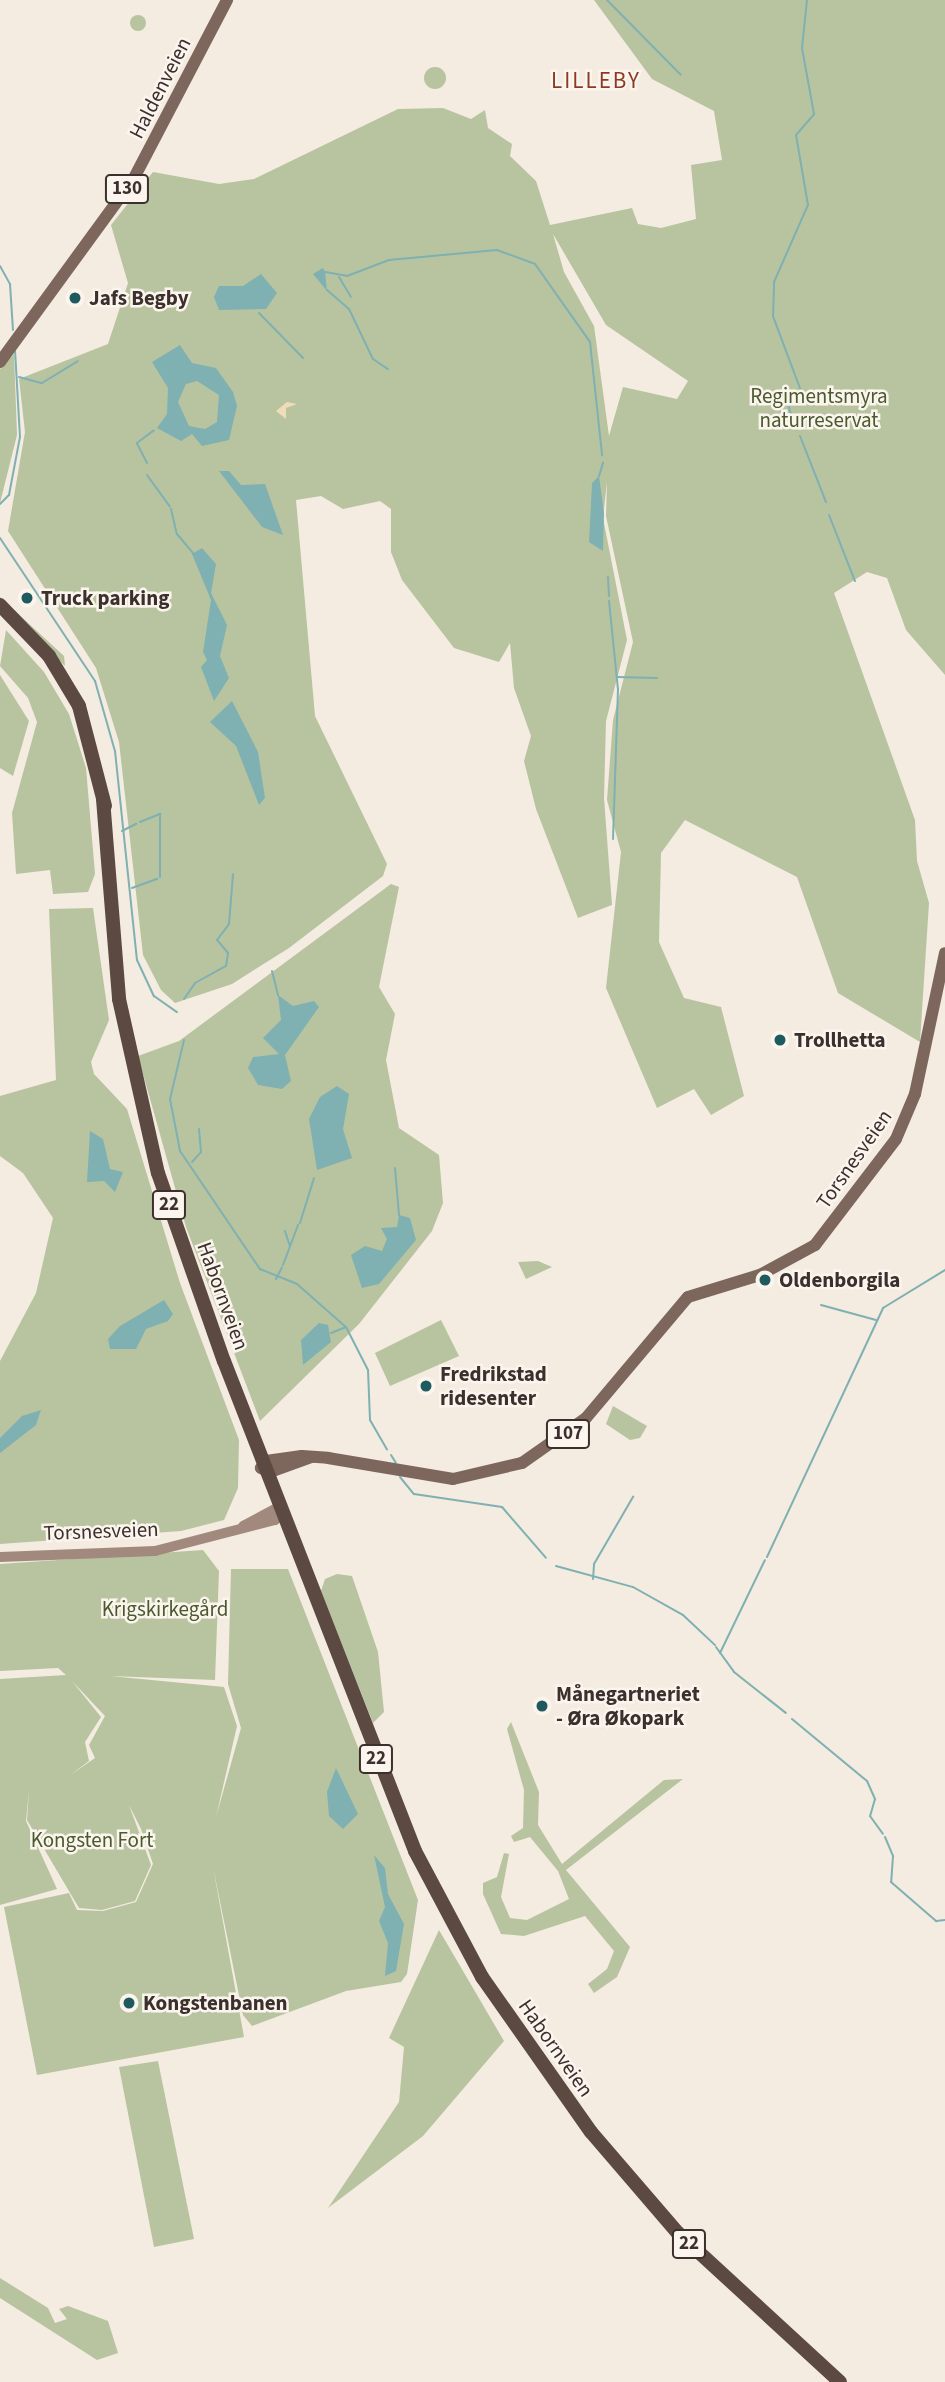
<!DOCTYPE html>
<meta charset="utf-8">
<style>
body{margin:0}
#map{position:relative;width:945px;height:2382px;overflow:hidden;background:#f4ebe1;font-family:"Source Sans 3",sans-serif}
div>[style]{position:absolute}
.green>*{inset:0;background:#b8c4a0}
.round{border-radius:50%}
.sand>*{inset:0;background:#efdcb8}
.water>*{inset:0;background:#7fb0b2}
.stream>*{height:2px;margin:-1px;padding:0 1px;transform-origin:1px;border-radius:1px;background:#7fb0b2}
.secondary>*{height:10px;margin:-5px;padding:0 5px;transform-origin:5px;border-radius:5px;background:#a18a7d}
.primary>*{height:12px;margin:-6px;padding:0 6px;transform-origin:6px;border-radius:6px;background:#7d675c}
.highway>*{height:14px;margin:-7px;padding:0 7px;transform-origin:7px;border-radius:7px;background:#5c4a42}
.dots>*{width:19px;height:19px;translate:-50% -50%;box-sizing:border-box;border:4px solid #fbf5ee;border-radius:50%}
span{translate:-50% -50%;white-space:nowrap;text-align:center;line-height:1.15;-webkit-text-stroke:5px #fbf5ee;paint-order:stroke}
.shield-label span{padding:2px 5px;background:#fbf5ee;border:2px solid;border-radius:5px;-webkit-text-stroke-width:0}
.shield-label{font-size:19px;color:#3b302b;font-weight:700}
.street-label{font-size:21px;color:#3b302b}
.poi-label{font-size:21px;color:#3b302b;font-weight:700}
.left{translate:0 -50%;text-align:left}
.park-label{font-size:21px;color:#4a5a2e}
.neighbourhood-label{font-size:23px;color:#8c3b22;letter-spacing:2px}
</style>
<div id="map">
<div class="green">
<div style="clip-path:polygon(evenodd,594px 0,945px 0,945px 675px,906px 630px,887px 578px,867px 572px,834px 593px,915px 820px,917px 861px,929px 903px,920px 1042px,838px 993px,797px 877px,685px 820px,661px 853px,659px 942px,684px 998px,721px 1007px,744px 1096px,711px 1115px,694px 1089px,657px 1108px,606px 988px,621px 852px,607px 800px,613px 720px,633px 642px,606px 516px,607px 482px,603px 518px,627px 640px,606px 721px,604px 798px,612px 905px,578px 918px,536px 809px,524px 761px,531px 736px,514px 688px,510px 643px,499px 662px,454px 648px,402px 580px,391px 552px,391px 509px,380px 501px,343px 509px,321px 496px,296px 500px,315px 716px,387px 864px,383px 876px,289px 948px,232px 984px,175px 1003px,161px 990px,143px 955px,119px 742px,96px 668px,8px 531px,25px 432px,19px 379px,108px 344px,128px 283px,111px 225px,153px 172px,219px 184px,254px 179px,398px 109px,443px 108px,471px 119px,485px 110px,488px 128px,512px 144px,510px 156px,536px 181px,550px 225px,632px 208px,638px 224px,661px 228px,696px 219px,691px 165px,722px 160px,714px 111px,652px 79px,594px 0,553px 234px,606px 325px,688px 381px,677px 399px,623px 387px,609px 436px,594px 326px,564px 272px,553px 234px)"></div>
<div class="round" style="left:130px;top:15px;width:16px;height:16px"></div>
<div class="round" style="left:424px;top:67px;width:22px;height:22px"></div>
<div style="clip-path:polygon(14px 354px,17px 435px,0 503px,0 369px)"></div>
<div style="clip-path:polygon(0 597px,64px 656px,65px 666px,0 600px)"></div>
<div style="clip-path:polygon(6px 630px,44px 672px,69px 714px,86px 768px,95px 874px,88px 892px,53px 894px,50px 870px,16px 874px,12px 813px,37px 722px,28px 698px,0 666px)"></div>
<div style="clip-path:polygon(0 675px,29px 721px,13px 776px,0 768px)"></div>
<div style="clip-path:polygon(391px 884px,399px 887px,379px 987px,395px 1014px,386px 1060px,399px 1128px,439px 1155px,443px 1203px,432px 1231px,359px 1324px,260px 1421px,186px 1227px,138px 1056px,179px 1041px)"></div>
<div style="clip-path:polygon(93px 908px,109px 1020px,91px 1062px,94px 1074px,127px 1109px,180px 1283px,239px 1440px,238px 1488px,224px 1520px,181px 1531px,0 1544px,0 1361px,36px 1293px,53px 1218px,23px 1173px,0 1156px,0 1096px,56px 1080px,49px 909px)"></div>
<div style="clip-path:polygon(538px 1261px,552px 1267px,526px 1279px,518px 1262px)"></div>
<div style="clip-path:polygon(441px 1320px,459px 1356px,390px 1386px,375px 1353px)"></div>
<div style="clip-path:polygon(613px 1406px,647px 1426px,640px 1438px,630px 1440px,606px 1424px)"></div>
<div style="clip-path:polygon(evenodd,203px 1550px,219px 1571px,215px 1680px,110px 1676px,224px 1687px,237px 1726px,216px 1817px,241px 1728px,228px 1684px,231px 1569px,288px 1569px,418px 1900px,407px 1974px,401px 1982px,346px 1991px,252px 2026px,243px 2015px,213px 1867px,244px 2037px,37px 2075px,4px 1907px,69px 1893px,77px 1910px,103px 1911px,136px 1902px,153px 1864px,141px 1829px,129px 1805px,151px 1865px,135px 1901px,102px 1910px,79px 1908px,27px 1820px,29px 1790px,26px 1821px,57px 1889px,0 1905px,0 1679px,66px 1675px,58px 1668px,0 1671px,0 1564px,203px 1550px,72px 1681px,105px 1716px,89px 1745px,95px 1758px,69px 1776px,89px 1761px,85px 1742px,101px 1717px,72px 1681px)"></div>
<div style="clip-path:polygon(337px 1574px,352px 1576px,378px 1652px,384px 1712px,373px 1723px,321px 1591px,325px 1579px)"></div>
<div style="clip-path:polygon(511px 1722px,539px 1792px,538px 1825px,562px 1864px,664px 1780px,683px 1779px,566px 1870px,630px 1947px,617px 1977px,594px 1993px,588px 1984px,607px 1969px,614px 1951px,585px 1916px,524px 1936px,501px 1934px,483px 1894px,483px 1883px,497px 1877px,504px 1853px,509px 1854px,501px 1897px,510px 1918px,527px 1920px,569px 1899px,558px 1871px,530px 1837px,514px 1842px,511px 1836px,523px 1828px,524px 1790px,507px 1729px)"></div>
<div style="clip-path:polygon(439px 1930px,504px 2041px,423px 2136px,328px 2208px,399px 2102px,404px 2047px,389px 2038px)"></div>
<div style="clip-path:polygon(158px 2061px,194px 2239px,154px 2247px,119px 2067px)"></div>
<div style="clip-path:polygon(0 2278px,48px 2308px,55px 2323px,67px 2319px,59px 2309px,68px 2306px,108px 2321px,118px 2353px,97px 2360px,0 2298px)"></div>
</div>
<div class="sand">
<div style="clip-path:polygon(287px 402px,297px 404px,286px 408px,286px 419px,276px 411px)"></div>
</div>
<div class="water">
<div style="clip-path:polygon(323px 268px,325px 272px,327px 291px,313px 274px)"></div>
<div style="clip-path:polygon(261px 274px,277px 293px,266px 309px,219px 310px,214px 297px,219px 286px,243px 286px)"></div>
<div style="clip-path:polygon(evenodd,180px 345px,192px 363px,216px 368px,233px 392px,237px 406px,229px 440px,202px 446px,192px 434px,181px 441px,157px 428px,167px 414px,168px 388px,152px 362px,180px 345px,197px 381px,219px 395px,217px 422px,205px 429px,189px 426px,178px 402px,186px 384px,197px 381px)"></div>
<div style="clip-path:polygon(219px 471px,229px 471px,241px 485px,265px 484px,283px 535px,262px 527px)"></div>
<div style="clip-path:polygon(599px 476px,604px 513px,603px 551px,589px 542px,592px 483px)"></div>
<div style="clip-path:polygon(202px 548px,216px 564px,211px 593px,227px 625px,220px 656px,229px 678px,214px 701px,201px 667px,207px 660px,203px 652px,211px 600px,192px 554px)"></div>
<div style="clip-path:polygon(232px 701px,258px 752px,265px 798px,259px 805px,236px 746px,210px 722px)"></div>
<div style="clip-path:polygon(278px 995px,293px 1006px,314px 1001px,319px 1007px,285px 1055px,291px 1081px,282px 1089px,258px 1085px,248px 1068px,253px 1057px,279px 1054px,263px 1038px,281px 1020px)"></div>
<div style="clip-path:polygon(337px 1086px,349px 1094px,343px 1129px,352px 1158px,317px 1170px,309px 1119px,320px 1097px)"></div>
<div style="clip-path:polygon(90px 1131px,103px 1139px,110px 1169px,123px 1172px,115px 1192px,104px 1181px,87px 1182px)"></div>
<div style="clip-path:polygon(399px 1215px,410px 1218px,416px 1240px,379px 1284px,362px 1288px,351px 1255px,365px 1246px,382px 1251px,387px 1239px,381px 1228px,397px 1227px)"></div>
<div style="clip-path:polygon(164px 1300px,173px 1314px,168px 1321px,146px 1329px,136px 1349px,110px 1349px,108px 1339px,120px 1326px)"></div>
<div style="clip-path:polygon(319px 1323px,328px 1325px,331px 1342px,303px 1365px,301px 1340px)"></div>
<div style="clip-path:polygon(41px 1410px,36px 1425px,0 1453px,0 1438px,22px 1416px)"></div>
<div style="clip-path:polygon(336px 1768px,358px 1814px,343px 1829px,329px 1816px,327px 1792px)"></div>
<div style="clip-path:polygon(374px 1855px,385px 1868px,388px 1894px,404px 1924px,396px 1971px,385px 1976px,388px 1943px,379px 1921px,385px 1907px)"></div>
</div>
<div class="stream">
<div style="left:607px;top:0;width:105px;rotate:45.4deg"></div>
<div style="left:0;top:266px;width:21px;rotate:61deg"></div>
<div style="left:10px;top:284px;width:46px;rotate:86.3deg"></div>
<div style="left:325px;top:272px;width:22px;rotate:10deg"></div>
<div style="left:347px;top:276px;width:45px;rotate:-20.9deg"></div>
<div style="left:389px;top:260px;width:108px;rotate:-5.3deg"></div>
<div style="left:497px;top:250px;width:40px;rotate:20.2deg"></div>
<div style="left:535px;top:264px;width:95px;rotate:54.8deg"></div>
<div style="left:590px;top:342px;width:114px;rotate:83.9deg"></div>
<div style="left:339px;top:277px;width:23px;rotate:59deg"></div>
<div style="left:327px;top:290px;width:29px;rotate:41deg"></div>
<div style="left:349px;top:309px;width:55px;rotate:64.4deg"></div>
<div style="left:373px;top:359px;width:18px;rotate:34deg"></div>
<div style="left:259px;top:313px;width:63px;rotate:45.6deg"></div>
<div style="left:19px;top:377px;width:24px;rotate:15deg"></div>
<div style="left:42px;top:383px;width:42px;rotate:-31.4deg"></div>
<div style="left:794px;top:424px;width:21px;rotate:-107deg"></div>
<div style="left:788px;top:404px;width:18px;rotate:-45deg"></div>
<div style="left:801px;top:391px;width:80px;rotate:-110.5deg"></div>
<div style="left:773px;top:316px;width:34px;rotate:-88deg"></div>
<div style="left:774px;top:282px;width:84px;rotate:-66.2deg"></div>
<div style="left:808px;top:205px;width:71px;rotate:-99.7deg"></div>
<div style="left:796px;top:135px;width:28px;rotate:-49deg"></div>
<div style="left:814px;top:114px;width:67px;rotate:-100.3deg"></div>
<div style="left:802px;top:48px;width:48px;rotate:-84.1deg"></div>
<div style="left:800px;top:436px;width:71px;rotate:68.5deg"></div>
<div style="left:147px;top:463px;width:22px;rotate:-117deg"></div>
<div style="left:137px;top:443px;width:21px;rotate:-37deg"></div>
<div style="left:147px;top:475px;width:39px;rotate:54deg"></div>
<div style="left:599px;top:476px;width:14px;rotate:-73deg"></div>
<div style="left:0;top:504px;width:13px;rotate:-45deg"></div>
<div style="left:9px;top:495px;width:59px;rotate:-79.3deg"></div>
<div style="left:20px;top:437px;width:86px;rotate:-93.3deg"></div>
<div style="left:171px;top:509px;width:26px;rotate:77deg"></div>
<div style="left:177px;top:534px;width:25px;rotate:50deg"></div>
<div style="left:829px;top:515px;width:71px;rotate:68.5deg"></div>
<div style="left:0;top:538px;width:172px;rotate:56.4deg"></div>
<div style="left:95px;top:681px;width:73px;rotate:74.1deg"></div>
<div style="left:115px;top:751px;width:210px;rotate:84deg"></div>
<div style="left:137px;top:960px;width:40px;rotate:65deg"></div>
<div style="left:154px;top:996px;width:28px;rotate:35deg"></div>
<div style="left:608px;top:577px;width:19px;rotate:87deg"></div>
<div style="left:609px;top:601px;width:88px;rotate:84.2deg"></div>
<div style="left:618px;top:689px;width:150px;rotate:91.9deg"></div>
<div style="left:617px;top:677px;width:40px;rotate:1.4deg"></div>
<div style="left:140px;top:822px;width:22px;rotate:-22deg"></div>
<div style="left:160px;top:814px;width:63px;rotate:90deg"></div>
<div style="left:122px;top:831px;width:16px;rotate:-27deg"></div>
<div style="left:132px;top:888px;width:27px;rotate:-20deg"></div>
<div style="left:272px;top:971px;width:25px;rotate:76deg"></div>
<div style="left:184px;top:999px;width:19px;rotate:-55deg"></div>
<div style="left:195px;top:983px;width:35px;rotate:-29deg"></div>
<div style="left:226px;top:966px;width:13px;rotate:-81deg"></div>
<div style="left:228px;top:953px;width:17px;rotate:-130deg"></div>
<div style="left:217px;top:940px;width:20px;rotate:-53deg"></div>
<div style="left:229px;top:924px;width:50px;rotate:-85.4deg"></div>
<div style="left:184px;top:1040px;width:61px;rotate:103.3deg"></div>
<div style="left:170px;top:1099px;width:53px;rotate:79.1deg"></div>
<div style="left:180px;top:1151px;width:143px;rotate:55.9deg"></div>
<div style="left:260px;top:1269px;width:40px;rotate:22deg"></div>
<div style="left:297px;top:1284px;width:65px;rotate:41.3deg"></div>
<div style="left:346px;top:1327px;width:48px;rotate:62.9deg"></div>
<div style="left:368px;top:1370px;width:50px;rotate:87.7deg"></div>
<div style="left:370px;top:1420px;width:34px;rotate:60deg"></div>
<div style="left:192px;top:1162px;width:13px;rotate:-48deg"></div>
<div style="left:201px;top:1152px;width:23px;rotate:-95deg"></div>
<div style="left:395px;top:1168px;width:47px;rotate:85.1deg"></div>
<div style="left:300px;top:1223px;width:47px;rotate:-72.7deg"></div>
<div style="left:285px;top:1231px;width:16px;rotate:72deg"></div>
<div style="left:283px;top:1265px;width:43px;rotate:-69.4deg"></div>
<div style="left:276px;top:1279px;width:13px;rotate:-63deg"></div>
<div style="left:821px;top:1305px;width:57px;rotate:15.3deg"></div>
<div style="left:331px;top:1333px;width:16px;rotate:-22deg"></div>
<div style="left:391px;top:1455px;width:9px;rotate:58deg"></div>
<div style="left:400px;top:1477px;width:22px;rotate:51deg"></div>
<div style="left:414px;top:1494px;width:89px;rotate:8.4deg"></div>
<div style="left:502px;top:1507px;width:67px;rotate:49.2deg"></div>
<div style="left:767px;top:1557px;width:275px;rotate:-65deg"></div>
<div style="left:883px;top:1308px;width:73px;rotate:-31.5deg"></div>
<div style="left:556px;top:1566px;width:80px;rotate:15.3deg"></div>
<div style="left:633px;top:1587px;width:57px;rotate:29.2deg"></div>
<div style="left:683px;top:1615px;width:44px;rotate:43.2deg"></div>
<div style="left:593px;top:1579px;width:15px;rotate:-86deg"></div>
<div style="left:594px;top:1564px;width:78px;rotate:-59.8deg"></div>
<div style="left:716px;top:1647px;width:31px;rotate:54deg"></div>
<div style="left:734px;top:1672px;width:66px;rotate:38.3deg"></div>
<div style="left:720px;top:1653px;width:103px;rotate:-64.2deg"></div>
<div style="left:792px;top:1719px;width:97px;rotate:39.6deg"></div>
<div style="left:867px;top:1781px;width:20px;rotate:66deg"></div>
<div style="left:875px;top:1799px;width:18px;rotate:106deg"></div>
<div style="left:870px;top:1816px;width:22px;rotate:54deg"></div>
<div style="left:885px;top:1837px;width:21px;rotate:67deg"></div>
<div style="left:893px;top:1856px;width:26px;rotate:94deg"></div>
<div style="left:891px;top:1882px;width:60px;rotate:40.9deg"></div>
<div style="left:936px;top:1921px;width:9px;rotate:-6deg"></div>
</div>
<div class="secondary">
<div style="left:0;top:1557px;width:155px;rotate:-2.2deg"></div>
<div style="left:155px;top:1551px;width:124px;rotate:-14.5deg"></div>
<div style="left:275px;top:1520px;width:12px;rotate:-42deg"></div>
<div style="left:284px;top:1512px;width:9px;rotate:-162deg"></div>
<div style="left:275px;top:1509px;width:36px;rotate:152deg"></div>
</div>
<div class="primary">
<div style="left:0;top:362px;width:228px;rotate:-53.9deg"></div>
<div style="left:134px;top:178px;width:201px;rotate:-62.4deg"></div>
<div style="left:758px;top:1276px;width:65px;rotate:-28.5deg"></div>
<div style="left:815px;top:1245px;width:133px;rotate:-52.6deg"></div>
<div style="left:896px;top:1139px;width:49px;rotate:-67.1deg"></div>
<div style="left:915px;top:1094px;width:144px;rotate:-78deg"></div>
<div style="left:311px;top:1457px;width:44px;rotate:159.9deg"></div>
<div style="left:270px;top:1472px;width:10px;rotate:-156deg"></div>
<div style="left:261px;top:1468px;width:9px;rotate:-54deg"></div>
<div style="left:266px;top:1461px;width:36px;rotate:-8deg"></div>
<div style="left:302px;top:1456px;width:26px;rotate:4deg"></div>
<div style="left:328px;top:1458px;width:127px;rotate:9.5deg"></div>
<div style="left:453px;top:1479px;width:71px;rotate:-13.1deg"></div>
<div style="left:522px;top:1463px;width:78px;rotate:-35.1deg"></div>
<div style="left:586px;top:1418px;width:158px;rotate:-49.9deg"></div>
<div style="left:688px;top:1297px;width:82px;rotate:-17.1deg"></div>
</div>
<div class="highway">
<div style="left:0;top:605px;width:71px;rotate:46.1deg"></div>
<div style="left:49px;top:656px;width:58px;rotate:59deg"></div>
<div style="left:79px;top:706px;width:103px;rotate:75.4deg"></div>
<div style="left:103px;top:799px;width:201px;rotate:85.4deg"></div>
<div style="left:119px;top:999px;width:178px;rotate:77.4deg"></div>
<div style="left:158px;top:1173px;width:199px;rotate:70.7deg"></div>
<div style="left:224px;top:1361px;width:526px;rotate:68.7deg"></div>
<div style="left:415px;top:1851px;width:143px;rotate:62deg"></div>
<div style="left:482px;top:1977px;width:189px;rotate:54.9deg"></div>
<div style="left:591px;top:2132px;width:133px;rotate:49.3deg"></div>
<div style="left:678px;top:2233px;width:220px;rotate:42.6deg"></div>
</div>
<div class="dots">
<div style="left:75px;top:298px;background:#1f5a5e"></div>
<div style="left:27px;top:598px;background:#1f5a5e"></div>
<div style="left:780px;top:1040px;background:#1f5a5e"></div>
<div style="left:765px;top:1280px;background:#1f5a5e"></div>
<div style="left:426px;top:1386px;background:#1f5a5e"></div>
<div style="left:542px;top:1706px;background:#1f5a5e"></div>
<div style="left:129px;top:2003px;background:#1f5a5e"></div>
</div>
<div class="shield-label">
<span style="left:127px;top:189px">130</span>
<span style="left:169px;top:1205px">22</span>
<span style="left:568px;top:1434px">107</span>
<span style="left:376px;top:1759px">22</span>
<span style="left:689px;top:2244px">22</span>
</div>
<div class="street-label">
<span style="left:160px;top:88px;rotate:-63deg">Haldenveien</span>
<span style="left:854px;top:1159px;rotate:-55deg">Torsnesveien</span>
<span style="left:223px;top:1296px;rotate:70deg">Habornveien</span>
<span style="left:101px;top:1531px;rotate:-2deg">Torsnesveien</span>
<span style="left:556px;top:2048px;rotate:55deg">Habornveien</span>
</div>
<div class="poi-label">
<span class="left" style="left:89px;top:298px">Jafs Begby</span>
<span class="left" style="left:41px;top:598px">Truck parking</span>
<span class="left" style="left:794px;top:1040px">Trollhetta</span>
<span class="left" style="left:779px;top:1280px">Oldenborgila</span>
<span class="left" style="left:440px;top:1386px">Fredrikstad<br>ridesenter</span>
<span class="left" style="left:556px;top:1706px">Månegartneriet<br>- Øra Økopark</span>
<span class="left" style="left:143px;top:2003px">Kongstenbanen</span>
</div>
<div class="park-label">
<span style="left:819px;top:408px">Regimentsmyra<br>naturreservat</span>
<span style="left:165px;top:1609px">Krigskirkegård</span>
<span style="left:92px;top:1840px">Kongsten Fort</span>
</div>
<div class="neighbourhood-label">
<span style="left:596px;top:81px">LILLEBY</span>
</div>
</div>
